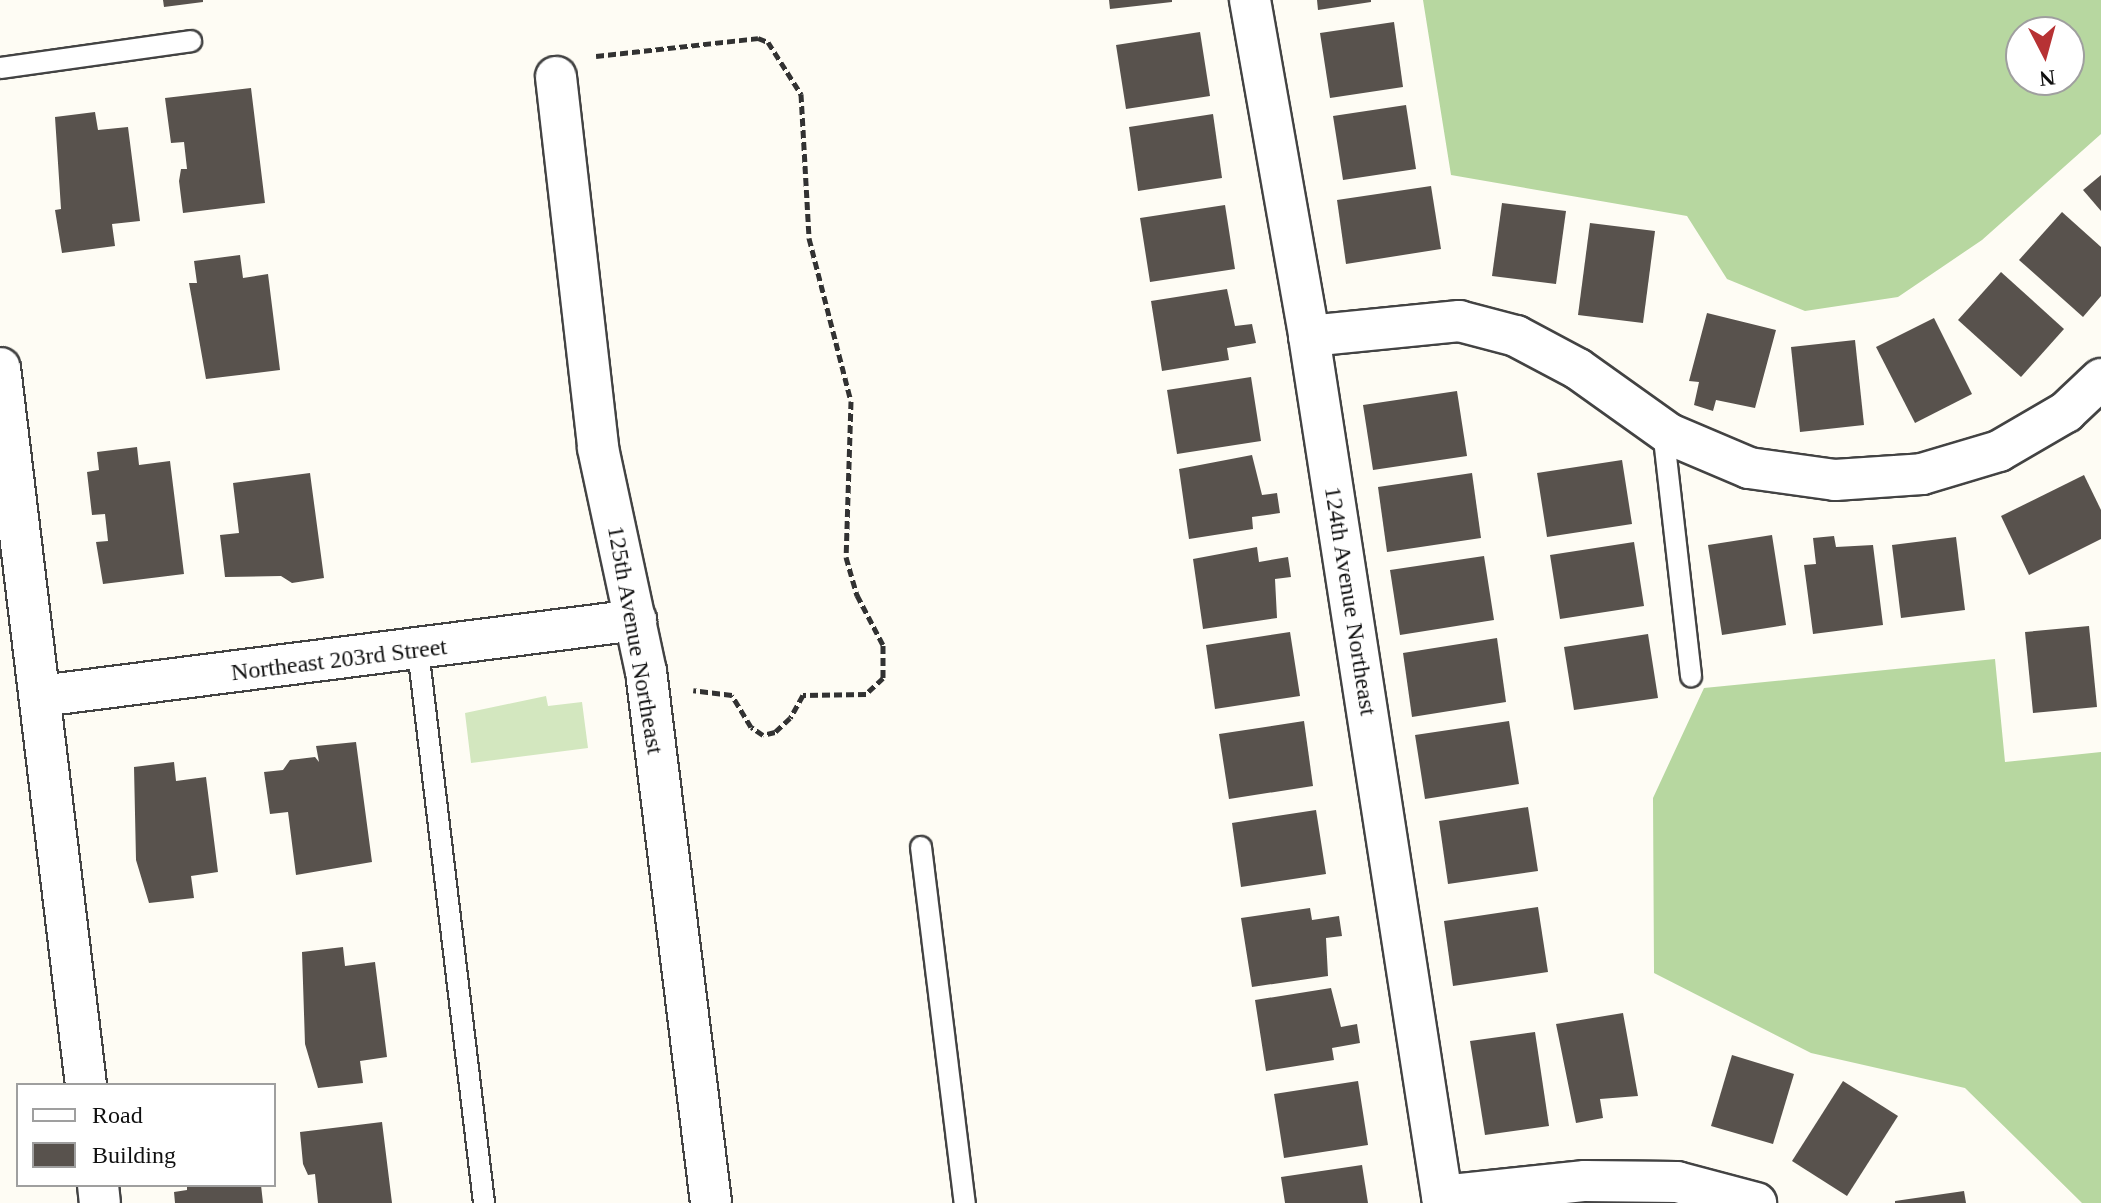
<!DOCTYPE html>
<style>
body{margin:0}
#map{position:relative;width:2101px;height:1203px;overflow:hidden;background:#fefcf4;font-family:"Times New Roman",serif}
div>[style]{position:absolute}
.green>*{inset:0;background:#d3e7bf}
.forest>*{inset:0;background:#b7d7a0}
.building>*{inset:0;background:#58524d}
.path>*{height:5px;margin-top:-2.5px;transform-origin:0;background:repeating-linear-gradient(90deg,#323232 0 8px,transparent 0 12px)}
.roads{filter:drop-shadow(2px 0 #434343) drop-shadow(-2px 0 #434343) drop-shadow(0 2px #434343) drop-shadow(0 -2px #434343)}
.service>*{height:20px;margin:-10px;padding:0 10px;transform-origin:10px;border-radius:10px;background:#fff}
.minor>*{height:40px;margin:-20px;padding:0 20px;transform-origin:20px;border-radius:20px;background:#fff}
span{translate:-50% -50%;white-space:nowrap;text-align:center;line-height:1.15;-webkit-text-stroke:8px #fff;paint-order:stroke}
.street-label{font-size:24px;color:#101010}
.legend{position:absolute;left:16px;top:1083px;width:260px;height:104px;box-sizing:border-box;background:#fff;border:2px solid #9f9f9f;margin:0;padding:10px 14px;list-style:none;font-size:24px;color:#101010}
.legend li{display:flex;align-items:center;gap:16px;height:40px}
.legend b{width:40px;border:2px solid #9f9f9f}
.north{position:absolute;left:2005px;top:16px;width:80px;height:80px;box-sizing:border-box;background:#fff;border:2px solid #9f9f9f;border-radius:50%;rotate:174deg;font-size:22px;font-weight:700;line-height:32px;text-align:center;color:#101010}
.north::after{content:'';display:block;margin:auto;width:28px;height:36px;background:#b73234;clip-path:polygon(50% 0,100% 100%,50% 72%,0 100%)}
</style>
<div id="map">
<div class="green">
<div style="clip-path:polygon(546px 696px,548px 706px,582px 702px,588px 748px,471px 763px,465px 713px)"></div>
</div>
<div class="forest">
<div style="clip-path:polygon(evenodd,1423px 0,2101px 0,2101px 134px,1982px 240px,1898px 297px,1805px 311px,1727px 279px,1687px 216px,1451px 175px,1423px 0,2021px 32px,2069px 32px,2069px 80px,2021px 80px,2021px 32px)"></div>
<div style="clip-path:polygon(1995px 659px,2005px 762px,2101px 752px,2101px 1203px,2082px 1203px,1965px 1088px,1811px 1053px,1654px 973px,1653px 798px,1704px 688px)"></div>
</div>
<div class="building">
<div style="clip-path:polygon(163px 0,203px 0,203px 2px,164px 7px)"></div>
<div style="clip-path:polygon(1109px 0,1172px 0,1172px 2px,1110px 9px)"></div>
<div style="clip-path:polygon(1317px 0,1371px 0,1371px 2px,1318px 10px)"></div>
<div style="clip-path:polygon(1394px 22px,1403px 87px,1330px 98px,1320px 33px)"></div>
<div style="clip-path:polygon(1200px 32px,1210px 96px,1126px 109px,1116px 45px)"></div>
<div style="clip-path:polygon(251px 88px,265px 203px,183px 213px,179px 181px,181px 169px,187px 169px,184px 142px,171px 143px,165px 98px)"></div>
<div style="clip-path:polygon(1406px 105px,1416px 169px,1343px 180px,1333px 116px)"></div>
<div style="clip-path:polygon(95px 112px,98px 130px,128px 127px,140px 221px,112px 224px,115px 246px,62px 253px,55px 210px,61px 209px,55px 117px)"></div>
<div style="clip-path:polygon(1213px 114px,1222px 178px,1138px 191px,1129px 127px)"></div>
<div style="clip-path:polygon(2101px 175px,2101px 211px,2083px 190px)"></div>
<div style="clip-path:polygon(1431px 186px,1441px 249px,1346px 264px,1337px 200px)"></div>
<div style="clip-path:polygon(1502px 203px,1566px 211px,1556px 284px,1492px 276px)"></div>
<div style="clip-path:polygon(1225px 205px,1235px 269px,1150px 282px,1140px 218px)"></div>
<div style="clip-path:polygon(2062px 212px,2101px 247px,2101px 296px,2083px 317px,2019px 260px)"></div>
<div style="clip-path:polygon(1590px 223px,1655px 231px,1643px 323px,1578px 315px)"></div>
<div style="clip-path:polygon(240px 255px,243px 278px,268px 274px,280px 370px,206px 379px,189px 283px,197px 283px,194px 261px)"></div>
<div style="clip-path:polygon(2001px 272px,2064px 329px,2021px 377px,1958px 320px)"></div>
<div style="clip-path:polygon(1227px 289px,1235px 326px,1252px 324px,1256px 343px,1227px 348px,1229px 360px,1162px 371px,1151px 301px)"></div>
<div style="clip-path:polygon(1707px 313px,1776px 330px,1755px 408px,1716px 400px,1713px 411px,1694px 405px,1699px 382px,1689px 381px)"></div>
<div style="clip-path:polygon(1934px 318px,1972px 394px,1915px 423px,1876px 347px)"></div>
<div style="clip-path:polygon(1855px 340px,1864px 425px,1800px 432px,1791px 347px)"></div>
<div style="clip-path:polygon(1251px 377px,1261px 441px,1177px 454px,1167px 390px)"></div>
<div style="clip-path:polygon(1457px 391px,1467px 456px,1373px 470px,1363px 405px)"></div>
<div style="clip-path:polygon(137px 447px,139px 465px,170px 461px,184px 574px,103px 584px,96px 542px,108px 541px,105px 514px,92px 515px,87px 472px,99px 470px,97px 452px)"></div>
<div style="clip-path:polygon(1252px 455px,1262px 495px,1277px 493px,1280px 513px,1252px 517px,1253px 529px,1189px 539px,1179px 469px)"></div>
<div style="clip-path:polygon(1622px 460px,1632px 524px,1547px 537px,1537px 473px)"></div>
<div style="clip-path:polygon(310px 473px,324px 578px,292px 583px,281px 576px,225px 577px,220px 535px,239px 533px,233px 483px)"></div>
<div style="clip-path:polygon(1472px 473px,1481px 538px,1387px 552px,1378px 487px)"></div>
<div style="clip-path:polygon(2084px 475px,2101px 510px,2101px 539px,2029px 575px,2001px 516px)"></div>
<div style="clip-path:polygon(1772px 535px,1786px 625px,1722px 635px,1708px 545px)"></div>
<div style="clip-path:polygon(1834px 536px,1836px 547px,1873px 545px,1883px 625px,1813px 634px,1804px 565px,1816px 564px,1813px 538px)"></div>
<div style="clip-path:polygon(1956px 537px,1965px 610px,1901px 618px,1892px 545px)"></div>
<div style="clip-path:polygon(1634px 542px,1644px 606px,1560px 619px,1550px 555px)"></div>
<div style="clip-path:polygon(1257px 547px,1259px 562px,1288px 557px,1291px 577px,1275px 579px,1277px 618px,1203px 629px,1193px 559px)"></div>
<div style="clip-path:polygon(1484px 556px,1494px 620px,1400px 635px,1390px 570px)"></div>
<div style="clip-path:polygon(2089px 626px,2097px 707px,2033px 713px,2025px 632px)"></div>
<div style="clip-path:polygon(1290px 632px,1300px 696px,1215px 709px,1206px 645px)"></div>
<div style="clip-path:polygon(1648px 634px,1658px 698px,1574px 710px,1564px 647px)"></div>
<div style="clip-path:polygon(1497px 638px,1506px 702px,1412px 717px,1403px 653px)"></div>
<div style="clip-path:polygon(1304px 721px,1313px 786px,1229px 799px,1219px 734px)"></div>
<div style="clip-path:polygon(1509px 721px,1519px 784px,1425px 799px,1415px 735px)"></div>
<div style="clip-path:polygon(356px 742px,372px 862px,296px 875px,288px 812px,270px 814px,264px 772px,283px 770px,290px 760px,315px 757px,319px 762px,316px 746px)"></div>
<div style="clip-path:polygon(174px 762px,176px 781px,206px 777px,218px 872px,191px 876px,194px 898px,149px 903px,136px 860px,134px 767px)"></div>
<div style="clip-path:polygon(1528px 807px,1538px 871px,1448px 884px,1439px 821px)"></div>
<div style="clip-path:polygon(1316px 810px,1326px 874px,1241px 887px,1232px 823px)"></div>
<div style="clip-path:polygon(1538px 907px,1548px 972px,1453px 986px,1444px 921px)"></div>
<div style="clip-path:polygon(1310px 908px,1312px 920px,1339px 916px,1342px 936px,1326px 938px,1328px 976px,1252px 987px,1241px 918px)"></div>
<div style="clip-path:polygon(343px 947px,345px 966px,375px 962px,387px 1057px,360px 1061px,363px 1083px,318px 1088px,305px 1044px,302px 952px)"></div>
<div style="clip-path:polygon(1331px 988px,1341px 1027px,1357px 1024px,1360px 1043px,1332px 1048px,1334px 1060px,1266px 1071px,1255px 1000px)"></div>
<div style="clip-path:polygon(1623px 1013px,1638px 1096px,1600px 1099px,1603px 1118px,1576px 1123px,1556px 1024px)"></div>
<div style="clip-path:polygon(1535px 1032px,1549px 1126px,1485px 1135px,1470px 1041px)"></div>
<div style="clip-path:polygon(1732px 1055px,1794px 1074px,1773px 1144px,1711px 1126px)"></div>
<div style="clip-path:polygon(1358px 1081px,1368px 1145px,1284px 1158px,1274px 1094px)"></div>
<div style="clip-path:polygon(1843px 1081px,1898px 1116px,1847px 1196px,1792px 1161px)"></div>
<div style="clip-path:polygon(382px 1122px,392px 1203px,318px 1203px,315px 1174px,308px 1175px,303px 1164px,300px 1132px)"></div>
<div style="clip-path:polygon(1362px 1165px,1368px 1203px,1285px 1203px,1281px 1177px)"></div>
<div style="clip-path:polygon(187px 1185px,261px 1185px,263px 1203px,175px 1203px,174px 1192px,187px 1190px)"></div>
<div style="clip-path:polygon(1964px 1191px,1966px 1203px,1895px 1203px,1895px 1201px)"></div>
</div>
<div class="path">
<div style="left:596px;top:56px;width:163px;rotate:-6.3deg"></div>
<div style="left:758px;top:38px;width:11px;rotate:22deg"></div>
<div style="left:768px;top:42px;width:62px;rotate:57.6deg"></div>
<div style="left:801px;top:94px;width:144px;rotate:86.8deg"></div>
<div style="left:809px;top:238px;width:168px;rotate:75.6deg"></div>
<div style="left:851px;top:401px;width:156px;rotate:91.8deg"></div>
<div style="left:846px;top:557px;width:40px;rotate:74deg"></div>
<div style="left:857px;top:595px;width:56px;rotate:62.5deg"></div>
<div style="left:883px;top:645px;width:33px;rotate:90deg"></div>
<div style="left:883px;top:678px;width:23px;rotate:137deg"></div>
<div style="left:866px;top:694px;width:63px;rotate:179.1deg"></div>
<div style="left:803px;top:695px;width:26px;rotate:119deg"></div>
<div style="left:790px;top:718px;width:21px;rotate:137deg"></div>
<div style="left:775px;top:732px;width:12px;rotate:166deg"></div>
<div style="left:763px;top:735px;width:14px;rotate:-146deg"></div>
<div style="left:751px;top:727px;width:37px;rotate:-121deg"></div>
<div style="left:732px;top:695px;width:39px;rotate:-173deg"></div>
</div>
<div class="roads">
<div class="service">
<div style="left:0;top:68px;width:193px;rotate:-8deg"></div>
<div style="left:1663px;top:430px;width:248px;rotate:83.5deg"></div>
<div style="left:418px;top:650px;width:557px;rotate:83.19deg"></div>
<div style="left:921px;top:847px;width:359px;rotate:83deg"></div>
</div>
<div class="minor">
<div style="left:1250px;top:0;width:341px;rotate:80deg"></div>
<div style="left:1309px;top:336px;width:877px;rotate:81.21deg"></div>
<div style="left:556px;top:77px;width:373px;rotate:83.5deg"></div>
<div style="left:598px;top:448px;width:228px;rotate:77.9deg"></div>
<div style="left:646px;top:671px;width:536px;rotate:83.03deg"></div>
<div style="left:1309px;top:336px;width:151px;rotate:-5.7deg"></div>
<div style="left:1459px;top:321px;width:59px;rotate:14.7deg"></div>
<div style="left:1516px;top:336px;width:70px;rotate:28deg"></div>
<div style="left:1578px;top:369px;width:112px;rotate:35.5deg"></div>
<div style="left:1669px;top:434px;width:87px;rotate:23deg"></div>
<div style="left:1749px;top:468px;width:87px;rotate:7.9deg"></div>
<div style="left:1835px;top:480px;width:87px;rotate:-3.9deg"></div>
<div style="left:1922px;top:474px;width:80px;rotate:-16.6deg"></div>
<div style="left:1999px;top:451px;width:78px;rotate:-30.2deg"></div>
<div style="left:2066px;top:412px;width:48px;rotate:-43.3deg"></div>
<div style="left:0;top:368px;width:722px;rotate:83.16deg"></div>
<div style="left:41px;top:696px;width:600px;rotate:-7.28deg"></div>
<div style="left:98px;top:1185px;width:18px;rotate:84deg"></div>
<div style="left:1442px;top:1196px;width:144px;rotate:-6deg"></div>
<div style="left:1585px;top:1181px;width:92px;rotate:0.6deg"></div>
<div style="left:1677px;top:1182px;width:82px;rotate:14.9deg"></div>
</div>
</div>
<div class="street-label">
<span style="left:1350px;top:601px;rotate:81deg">124th Avenue Northeast</span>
<span style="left:635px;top:640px;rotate:80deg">125th Avenue Northeast</span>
<span style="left:339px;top:660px;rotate:-7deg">Northeast 203rd Street</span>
</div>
<ul class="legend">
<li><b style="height:10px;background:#fff"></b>Road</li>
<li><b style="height:22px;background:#58524d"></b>Building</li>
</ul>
<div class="north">N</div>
</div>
